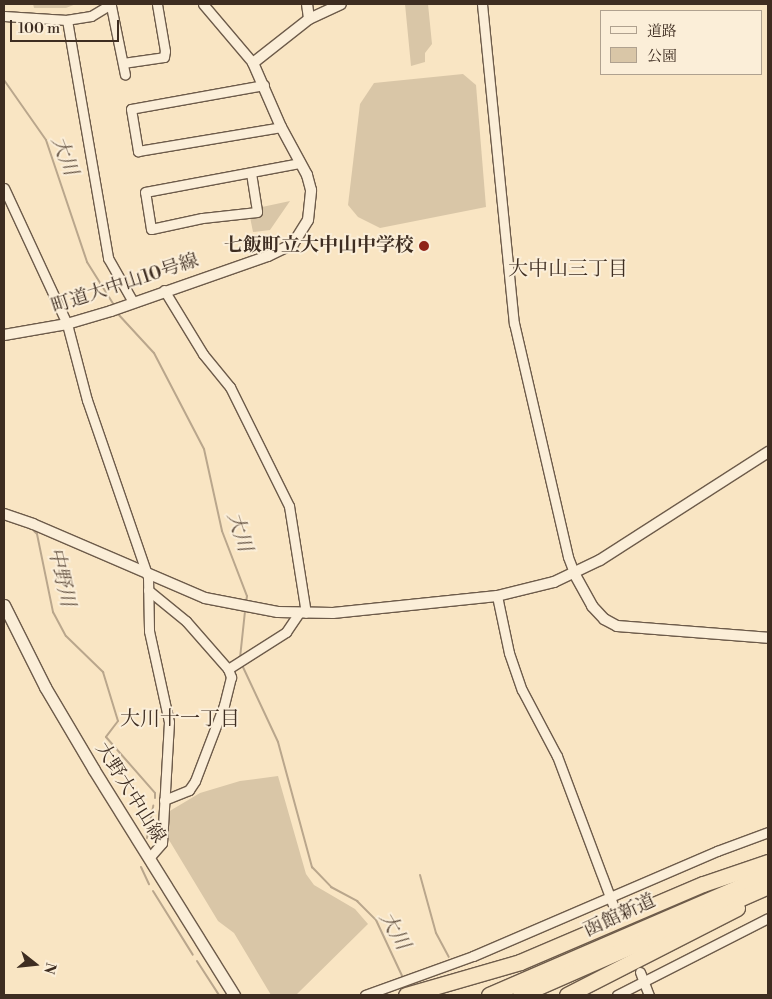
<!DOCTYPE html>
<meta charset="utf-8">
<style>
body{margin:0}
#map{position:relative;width:772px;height:999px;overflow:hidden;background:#f9e5c3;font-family:"Libre Bodoni","Noto Serif JP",serif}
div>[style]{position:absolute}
.green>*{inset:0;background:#d9c6a7}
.stream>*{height:2px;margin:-1px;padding:0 1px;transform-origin:1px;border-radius:1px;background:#b9a68c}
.roads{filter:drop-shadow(1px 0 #6d5b4a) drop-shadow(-1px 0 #6d5b4a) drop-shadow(0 1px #6d5b4a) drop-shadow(0 -1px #6d5b4a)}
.minor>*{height:9px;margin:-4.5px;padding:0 4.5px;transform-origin:4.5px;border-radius:4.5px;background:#fbeed8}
.tertiary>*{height:10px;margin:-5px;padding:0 5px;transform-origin:5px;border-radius:5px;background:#fbeed8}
.secondary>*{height:11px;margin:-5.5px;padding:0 5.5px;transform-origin:5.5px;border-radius:5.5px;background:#fbeed8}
.motorway>*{height:15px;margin:-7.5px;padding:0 7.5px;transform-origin:7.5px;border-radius:7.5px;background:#f9e5c3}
.dots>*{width:14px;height:14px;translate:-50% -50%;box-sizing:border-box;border:2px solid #fbeed8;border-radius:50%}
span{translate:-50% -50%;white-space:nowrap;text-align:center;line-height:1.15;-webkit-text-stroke:4px #fbeed8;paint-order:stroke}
.poi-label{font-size:19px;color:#3e2d21;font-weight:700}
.right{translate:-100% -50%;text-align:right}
.street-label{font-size:19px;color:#3e2d21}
.water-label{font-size:20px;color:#635141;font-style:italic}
.neighbourhood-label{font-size:20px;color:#3e2d21}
.frame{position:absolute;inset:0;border:5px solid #3e2d21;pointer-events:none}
.legend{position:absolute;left:600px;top:10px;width:162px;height:65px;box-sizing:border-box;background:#fbeed8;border:1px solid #afa18f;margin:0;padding:6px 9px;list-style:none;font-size:15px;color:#3e2d21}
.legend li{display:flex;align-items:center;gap:10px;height:25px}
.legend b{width:25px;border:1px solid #afa18f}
.north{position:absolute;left:10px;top:939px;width:50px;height:50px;-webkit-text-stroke:4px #fbeed8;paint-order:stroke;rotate:106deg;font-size:14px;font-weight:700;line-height:20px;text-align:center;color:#3e2d21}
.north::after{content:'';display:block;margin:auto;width:18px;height:22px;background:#3e2d21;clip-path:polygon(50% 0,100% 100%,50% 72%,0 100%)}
.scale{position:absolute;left:10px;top:20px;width:109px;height:22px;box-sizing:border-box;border:2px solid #3e2d21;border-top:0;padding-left:6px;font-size:15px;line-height:18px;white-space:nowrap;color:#3e2d21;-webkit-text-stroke:4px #fbeed8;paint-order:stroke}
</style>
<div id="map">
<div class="green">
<div style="clip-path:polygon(33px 4px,76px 4px,66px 8px,34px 8px)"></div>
<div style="clip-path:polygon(405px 4px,428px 4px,432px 44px,425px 53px,425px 62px,411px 66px)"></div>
<div style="clip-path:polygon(463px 74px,476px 85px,486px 207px,380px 228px,358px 217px,348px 205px,360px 104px,374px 83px)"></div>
<div style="clip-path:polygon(290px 201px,270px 230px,253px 232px,250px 217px,262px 214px,262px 207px)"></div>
<div style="clip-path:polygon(278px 776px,306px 874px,314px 885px,355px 909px,368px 924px,296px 995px,271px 995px,234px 933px,218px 921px,169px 840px,166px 825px,168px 812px,200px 793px,240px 781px)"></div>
</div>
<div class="stream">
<div style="left:4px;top:80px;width:73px;rotate:55deg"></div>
<div style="left:46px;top:140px;width:129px;rotate:71.4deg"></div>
<div style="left:87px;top:262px;width:51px;rotate:57.9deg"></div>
<div style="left:118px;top:314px;width:53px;rotate:47.3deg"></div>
<div style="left:154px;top:353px;width:108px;rotate:62.5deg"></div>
<div style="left:204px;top:449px;width:84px;rotate:77.6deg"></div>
<div style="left:222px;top:531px;width:70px;rotate:69deg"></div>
<div style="left:247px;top:596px;width:7px;rotate:98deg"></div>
<div style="left:34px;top:531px;width:4px;rotate:45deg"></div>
<div style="left:37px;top:534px;width:80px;rotate:78.4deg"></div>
<div style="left:53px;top:612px;width:27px;rotate:62deg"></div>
<div style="left:66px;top:636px;width:52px;rotate:44.2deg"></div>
<div style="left:103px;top:672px;width:51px;rotate:73deg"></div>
<div style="left:118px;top:721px;width:20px;rotate:127deg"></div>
<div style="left:106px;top:737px;width:74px;rotate:48.8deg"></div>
<div style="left:155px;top:793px;width:5px;rotate:90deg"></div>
<div style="left:240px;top:658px;width:47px;rotate:-83.9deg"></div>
<div style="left:242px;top:665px;width:85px;rotate:64.9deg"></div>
<div style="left:278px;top:742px;width:130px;rotate:74.8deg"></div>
<div style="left:312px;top:867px;width:28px;rotate:46deg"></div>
<div style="left:331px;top:887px;width:30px;rotate:28deg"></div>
<div style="left:357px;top:901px;width:27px;rotate:45deg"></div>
<div style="left:376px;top:920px;width:64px;rotate:65deg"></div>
<div style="left:147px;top:838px;width:33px;rotate:-79deg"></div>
<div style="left:141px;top:867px;width:19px;rotate:65deg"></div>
<div style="left:420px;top:875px;width:60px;rotate:74.6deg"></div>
<div style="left:436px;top:933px;width:27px;rotate:62deg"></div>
<div style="left:153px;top:891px;width:75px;rotate:58deg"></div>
<div style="left:197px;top:961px;width:40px;rotate:57.1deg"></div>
</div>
<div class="roads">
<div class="minor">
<div style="left:111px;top:4px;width:23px;rotate:149deg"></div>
<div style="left:91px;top:16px;width:24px;rotate:171deg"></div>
<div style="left:67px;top:20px;width:242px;rotate:80.2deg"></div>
<div style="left:108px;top:258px;width:51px;rotate:60.4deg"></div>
<div style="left:203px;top:4px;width:77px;rotate:49.7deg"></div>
<div style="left:482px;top:4px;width:321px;rotate:84.3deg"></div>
<div style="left:514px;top:323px;width:240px;rotate:77deg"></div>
<div style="left:568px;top:557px;width:17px;rotate:69deg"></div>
<div style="left:111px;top:6px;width:70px;rotate:78.5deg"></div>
<div style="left:4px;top:16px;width:63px;rotate:3.6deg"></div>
<div style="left:123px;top:63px;width:41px;rotate:-8.3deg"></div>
<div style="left:164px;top:57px;width:6px;rotate:-81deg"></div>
<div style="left:165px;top:51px;width:48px;rotate:-99.7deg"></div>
<div style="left:264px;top:85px;width:135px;rotate:169.8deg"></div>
<div style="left:131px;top:109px;width:43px;rotate:80.5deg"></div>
<div style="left:138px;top:151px;width:145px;rotate:-9.5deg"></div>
<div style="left:251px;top:173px;width:39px;rotate:81deg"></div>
<div style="left:257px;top:212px;width:55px;rotate:173.8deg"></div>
<div style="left:202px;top:218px;width:52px;rotate:167.8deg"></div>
<div style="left:151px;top:229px;width:37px;rotate:-99deg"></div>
<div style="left:145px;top:192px;width:158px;rotate:-10.6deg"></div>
<div style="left:4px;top:188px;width:150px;rotate:65.1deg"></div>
<div style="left:67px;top:324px;width:79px;rotate:75.3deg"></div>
<div style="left:87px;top:400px;width:187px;rotate:71deg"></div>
<div style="left:148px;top:577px;width:54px;rotate:88.9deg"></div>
<div style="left:149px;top:631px;width:93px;rotate:77.6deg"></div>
<div style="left:169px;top:722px;width:121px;rotate:93.3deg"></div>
<div style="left:162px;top:843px;width:20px;rotate:131deg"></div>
<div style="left:164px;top:290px;width:75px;rotate:58.6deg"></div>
<div style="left:203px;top:354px;width:43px;rotate:50.7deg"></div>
<div style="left:230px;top:387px;width:133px;rotate:63.6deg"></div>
<div style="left:289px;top:506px;width:108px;rotate:81deg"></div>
<div style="left:148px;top:590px;width:49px;rotate:39.2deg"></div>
<div style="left:186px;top:621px;width:64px;rotate:48.8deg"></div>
<div style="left:228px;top:669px;width:9px;rotate:69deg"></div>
<div style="left:231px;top:677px;width:29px;rotate:104deg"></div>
<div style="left:224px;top:705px;width:81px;rotate:110.9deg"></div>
<div style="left:195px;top:781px;width:11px;rotate:124deg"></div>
<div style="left:189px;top:790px;width:27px;rotate:158deg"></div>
<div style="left:497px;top:596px;width:58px;rotate:78.1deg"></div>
<div style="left:509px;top:653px;width:39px;rotate:71deg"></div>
<div style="left:522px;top:690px;width:75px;rotate:62.1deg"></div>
<div style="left:557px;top:756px;width:162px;rotate:69.4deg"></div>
<div style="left:228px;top:669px;width:69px;rotate:-32.5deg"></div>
<div style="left:286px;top:632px;width:23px;rotate:-56deg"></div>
<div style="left:640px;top:972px;width:25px;rotate:69deg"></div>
<div style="left:365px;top:995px;width:115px;rotate:-19.9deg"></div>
<div style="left:473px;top:956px;width:266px;rotate:-23.3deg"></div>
<div style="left:717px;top:851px;width:54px;rotate:-20.4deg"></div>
<div style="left:617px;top:995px;width:169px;rotate:-27deg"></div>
</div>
<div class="tertiary">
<div style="left:307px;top:4px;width:15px;rotate:82deg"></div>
<div style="left:4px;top:335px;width:64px;rotate:-9.9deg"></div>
<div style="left:67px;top:324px;width:46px;rotate:-16.5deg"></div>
<div style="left:111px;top:311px;width:166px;rotate:-19.3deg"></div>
<div style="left:268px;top:256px;width:28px;rotate:-26deg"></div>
<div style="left:293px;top:244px;width:28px;rotate:-58deg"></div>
<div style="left:308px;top:220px;width:30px;rotate:-84deg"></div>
<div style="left:311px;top:190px;width:16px;rotate:-105deg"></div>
<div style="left:307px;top:175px;width:55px;rotate:-118.4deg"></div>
<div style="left:281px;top:127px;width:70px;rotate:-113.6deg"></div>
<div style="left:253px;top:63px;width:71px;rotate:-38.2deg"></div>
<div style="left:309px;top:19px;width:35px;rotate:-25deg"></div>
<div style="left:4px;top:514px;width:31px;rotate:19deg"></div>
<div style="left:33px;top:524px;width:187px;rotate:23.3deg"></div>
<div style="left:205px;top:598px;width:74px;rotate:10.9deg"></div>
<div style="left:278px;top:612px;width:55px;rotate:1deg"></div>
<div style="left:333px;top:613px;width:165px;rotate:-5.9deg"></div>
<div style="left:497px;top:596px;width:59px;rotate:-13.8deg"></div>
<div style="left:554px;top:582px;width:51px;rotate:-25.6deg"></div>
<div style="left:600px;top:560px;width:200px;rotate:-32.7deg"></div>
<div style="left:574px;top:573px;width:38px;rotate:61deg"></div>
<div style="left:592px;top:606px;width:18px;rotate:47deg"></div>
<div style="left:604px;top:619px;width:15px;rotate:28deg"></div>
<div style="left:617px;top:626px;width:151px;rotate:4.5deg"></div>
</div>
<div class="secondary">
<div style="left:4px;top:605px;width:92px;rotate:63.4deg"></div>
<div style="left:45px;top:687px;width:96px;rotate:59.4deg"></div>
<div style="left:94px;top:770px;width:265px;rotate:58.1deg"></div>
</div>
<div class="motorway">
<div style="left:406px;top:995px;width:119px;rotate:-16.1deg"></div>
<div style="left:520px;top:962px;width:199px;rotate:-23.1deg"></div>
<div style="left:703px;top:884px;width:69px;rotate:-18.7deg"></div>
<div style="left:489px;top:995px;width:304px;rotate:-23.4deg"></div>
<div style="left:520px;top:995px;width:271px;rotate:-23.7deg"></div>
<div style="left:567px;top:995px;width:191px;rotate:-27.1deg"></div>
</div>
</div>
<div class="dots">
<div style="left:424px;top:246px;background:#8f2418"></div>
</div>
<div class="poi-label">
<span class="right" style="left:414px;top:246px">七飯町立大中山中学校</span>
</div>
<div class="street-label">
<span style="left:125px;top:284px;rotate:-18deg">町道大中山10号線</span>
<span style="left:130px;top:793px;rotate:58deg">大野大中山線</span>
<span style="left:620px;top:916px;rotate:-25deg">函館新道</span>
</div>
<div class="water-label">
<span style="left:64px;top:156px;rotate:69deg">大川</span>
<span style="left:239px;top:532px;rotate:72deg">大川</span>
<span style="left:61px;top:577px;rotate:77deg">中野川</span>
<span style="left:394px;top:931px;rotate:60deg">大川</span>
</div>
<div class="neighbourhood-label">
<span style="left:568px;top:269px">大中山三丁目</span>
<span style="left:180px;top:719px">大川十一丁目</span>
</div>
<div class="frame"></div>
<ul class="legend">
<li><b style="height:6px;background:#fbeed8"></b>道路</li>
<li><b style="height:14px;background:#d9c6a7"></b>公園</li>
</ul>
<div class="north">N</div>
<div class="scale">100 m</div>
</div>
